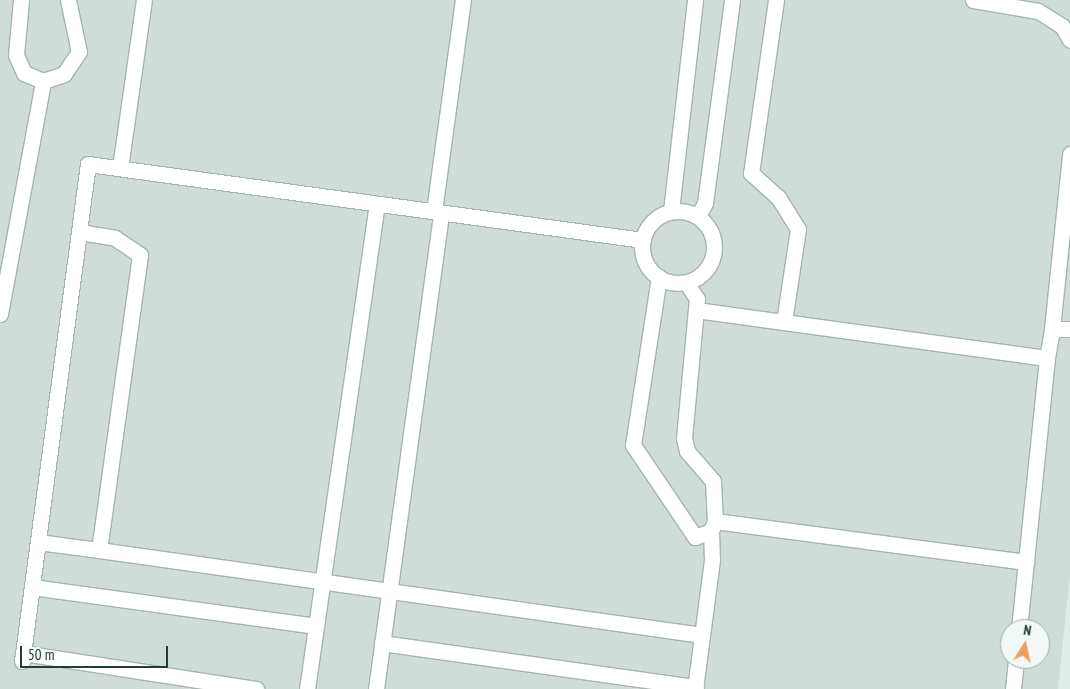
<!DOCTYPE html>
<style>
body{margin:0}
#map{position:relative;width:1070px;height:689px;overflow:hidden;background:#e1ece9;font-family:"PT Sans Narrow",sans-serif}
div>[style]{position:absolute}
.built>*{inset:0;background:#d0dcd8}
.roads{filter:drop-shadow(1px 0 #a4b4b1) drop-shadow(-1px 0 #a4b4b1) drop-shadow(0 1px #a4b4b1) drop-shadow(0 -1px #a4b4b1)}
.minor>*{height:15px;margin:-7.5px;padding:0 7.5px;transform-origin:7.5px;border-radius:7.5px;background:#fff}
.minor>.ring{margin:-7.5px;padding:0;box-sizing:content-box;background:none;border:15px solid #fff;border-radius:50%}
span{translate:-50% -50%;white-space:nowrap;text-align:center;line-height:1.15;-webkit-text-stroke:4px #f2f8f6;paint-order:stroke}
.north{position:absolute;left:1000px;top:619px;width:50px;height:50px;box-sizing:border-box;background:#f2f8f6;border:1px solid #9fadab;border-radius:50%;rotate:10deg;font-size:14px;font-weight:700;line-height:20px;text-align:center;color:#223c3b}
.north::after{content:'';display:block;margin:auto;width:18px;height:22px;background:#f09e5b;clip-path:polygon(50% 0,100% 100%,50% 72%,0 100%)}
.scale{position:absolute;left:20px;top:646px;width:148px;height:22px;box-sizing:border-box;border:2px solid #223c3b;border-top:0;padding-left:6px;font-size:15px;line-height:18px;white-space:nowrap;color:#223c3b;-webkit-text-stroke:4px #f2f8f6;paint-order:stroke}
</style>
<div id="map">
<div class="built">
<div style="clip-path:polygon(evenodd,0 0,1070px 0,1070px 575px,1058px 689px,0 689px,0 0,1010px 629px,1040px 629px,1040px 659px,1010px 659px,1010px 629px)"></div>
</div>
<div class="roads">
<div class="minor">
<div style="left:21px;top:0;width:55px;rotate:95.2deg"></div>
<div style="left:16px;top:55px;width:20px;rotate:66deg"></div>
<div style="left:24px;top:73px;width:21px;rotate:23deg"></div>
<div style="left:43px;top:81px;width:22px;rotate:-18deg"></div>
<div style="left:64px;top:74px;width:27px;rotate:-56deg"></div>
<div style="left:79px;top:52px;width:53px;rotate:-101.9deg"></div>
<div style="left:776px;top:0;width:175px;rotate:98.2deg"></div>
<div style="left:751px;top:173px;width:36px;rotate:42deg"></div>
<div style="left:778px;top:197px;width:38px;rotate:58deg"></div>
<div style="left:798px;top:229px;width:94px;rotate:98.6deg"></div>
<div style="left:973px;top:0;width:66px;rotate:9.6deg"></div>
<div style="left:1038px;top:11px;width:28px;rotate:32deg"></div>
<div style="left:1062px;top:26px;width:16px;rotate:60deg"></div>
<div style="left:120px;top:168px;width:170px;rotate:-81.9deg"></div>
<div style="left:434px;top:211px;width:213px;rotate:-82.2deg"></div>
<div style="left:671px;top:211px;width:212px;rotate:-83.5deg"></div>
<div class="ring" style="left:642px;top:211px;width:57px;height:57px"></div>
<div style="left:698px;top:216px;width:15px;rotate:-62deg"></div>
<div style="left:705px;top:203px;width:205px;rotate:-82.4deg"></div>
<div style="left:79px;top:232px;width:36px;rotate:9deg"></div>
<div style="left:115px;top:238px;width:30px;rotate:34deg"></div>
<div style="left:140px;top:255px;width:298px;rotate:97.9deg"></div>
<div style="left:99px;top:550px;width:609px;rotate:8.02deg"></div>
<div style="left:659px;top:277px;width:170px;rotate:98.8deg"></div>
<div style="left:633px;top:445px;width:111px;rotate:56deg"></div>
<div style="left:695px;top:537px;width:17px;rotate:-21deg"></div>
<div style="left:711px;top:531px;width:11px;rotate:-68deg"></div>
<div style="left:715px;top:521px;width:40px;rotate:-92.9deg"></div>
<div style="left:713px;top:481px;width:40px;rotate:-131deg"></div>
<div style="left:687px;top:451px;width:13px;rotate:-103deg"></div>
<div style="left:684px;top:438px;width:140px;rotate:-84.7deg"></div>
<div style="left:697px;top:299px;width:20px;rotate:-123deg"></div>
<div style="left:696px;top:310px;width:354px;rotate:7.8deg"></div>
<div style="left:1047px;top:358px;width:29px;rotate:-80deg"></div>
<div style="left:1052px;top:329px;width:18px"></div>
<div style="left:0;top:314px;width:237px;rotate:-79.5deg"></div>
<div style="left:1052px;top:329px;width:176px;rotate:-84.1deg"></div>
<div style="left:715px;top:521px;width:314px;rotate:7.5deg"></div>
<div style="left:38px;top:542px;width:62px;rotate:7.5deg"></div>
<div style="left:32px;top:587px;width:287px;rotate:7.8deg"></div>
<div style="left:1019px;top:629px;width:272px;rotate:-84.1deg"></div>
<div style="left:382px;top:643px;width:317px;rotate:8deg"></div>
<div style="left:23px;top:653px;width:236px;rotate:8.8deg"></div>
<div style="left:22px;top:661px;width:501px;rotate:-82.44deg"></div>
<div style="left:88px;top:164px;width:560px;rotate:7.8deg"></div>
<div style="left:307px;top:689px;width:490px;rotate:-81.8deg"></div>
<div style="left:376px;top:689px;width:480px;rotate:-82.2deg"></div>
<div style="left:695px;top:689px;width:130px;rotate:-82.5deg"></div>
<div style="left:712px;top:560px;width:29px;rotate:-92deg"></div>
<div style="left:1013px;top:689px;width:30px;rotate:-84deg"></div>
</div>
</div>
<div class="north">N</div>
<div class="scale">50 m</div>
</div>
